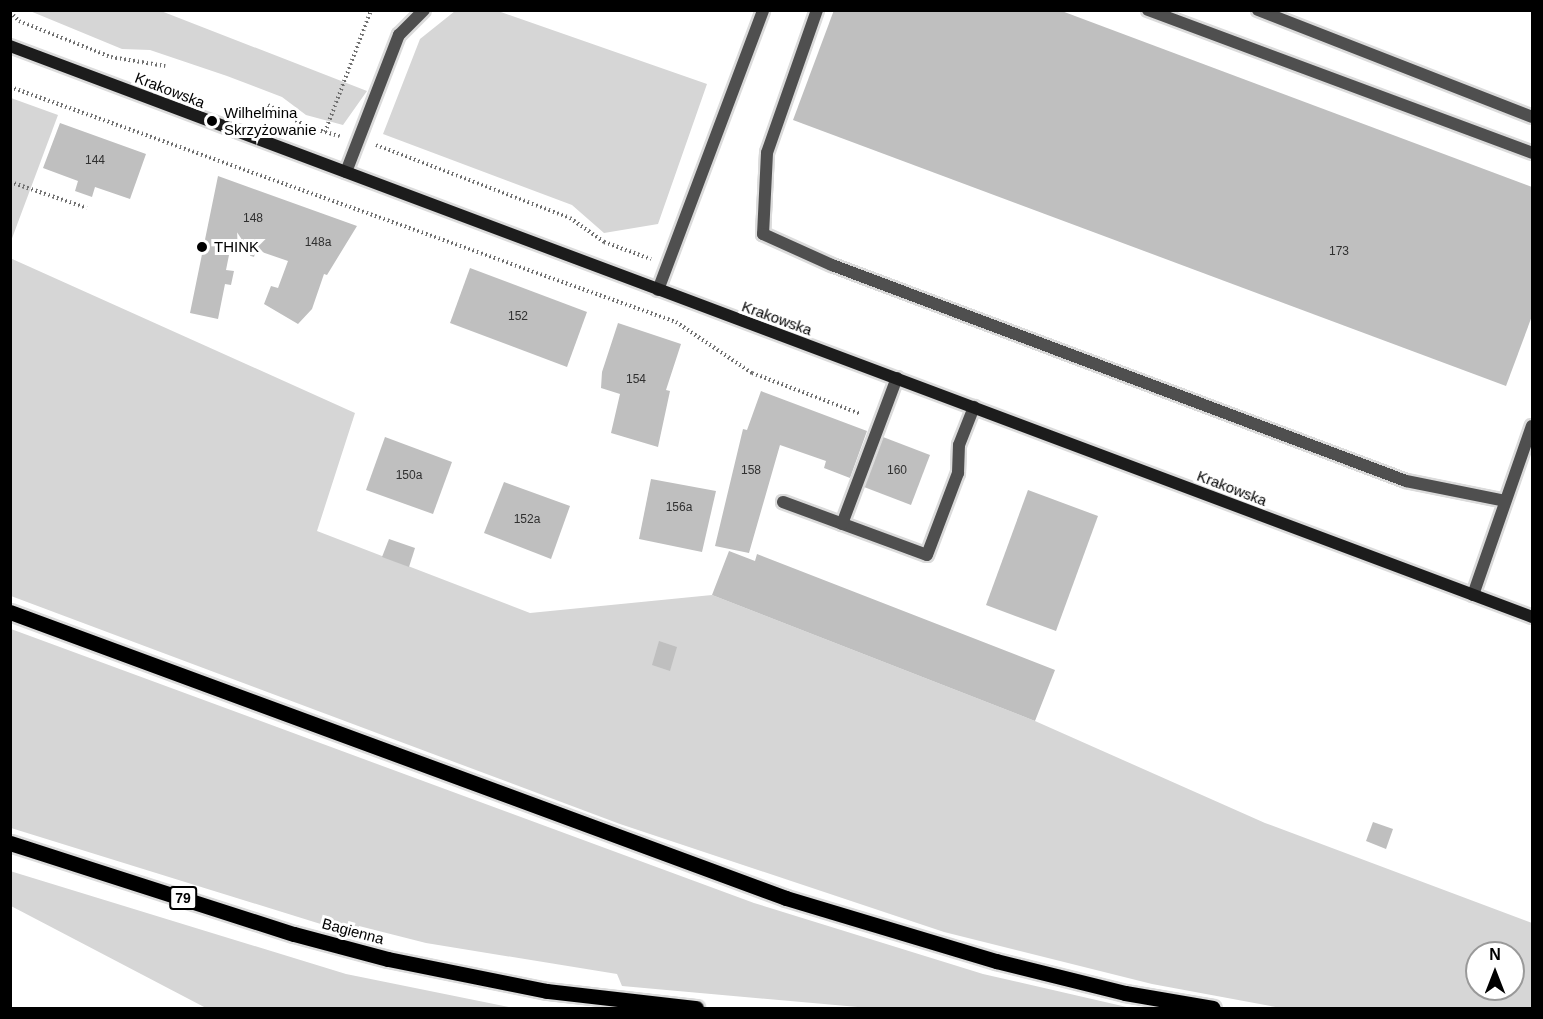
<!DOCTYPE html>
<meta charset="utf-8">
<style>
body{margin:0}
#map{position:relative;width:1543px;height:1019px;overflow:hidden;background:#fff;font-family:Helvetica,sans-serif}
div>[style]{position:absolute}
.green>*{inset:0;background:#d6d6d6}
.building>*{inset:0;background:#bfbfbf}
.path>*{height:4px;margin-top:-2px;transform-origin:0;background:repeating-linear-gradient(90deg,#717171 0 1.5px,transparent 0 4.5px)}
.roads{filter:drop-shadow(2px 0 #dbdbdb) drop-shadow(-2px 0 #dbdbdb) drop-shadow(0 2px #dbdbdb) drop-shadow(0 -2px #dbdbdb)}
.lane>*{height:12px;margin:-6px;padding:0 6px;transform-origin:6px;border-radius:6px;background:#4f4f4f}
.secondary>*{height:12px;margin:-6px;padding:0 6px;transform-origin:6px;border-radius:6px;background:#1c1c1c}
.primary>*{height:15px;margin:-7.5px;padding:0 7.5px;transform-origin:7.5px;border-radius:7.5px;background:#000}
.dots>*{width:16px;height:16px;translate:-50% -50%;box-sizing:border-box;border:3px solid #fff;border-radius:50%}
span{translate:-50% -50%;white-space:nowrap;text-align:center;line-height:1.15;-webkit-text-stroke:6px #fff;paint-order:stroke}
.number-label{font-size:12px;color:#303030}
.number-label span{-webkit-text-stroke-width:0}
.shield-label span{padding:2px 4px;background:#fff;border:2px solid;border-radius:4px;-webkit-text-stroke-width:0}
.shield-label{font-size:14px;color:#000;font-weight:700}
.street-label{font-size:15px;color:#000}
.poi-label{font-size:15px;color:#000}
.left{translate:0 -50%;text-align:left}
.frame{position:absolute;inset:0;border:12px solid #000;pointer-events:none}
.north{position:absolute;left:1465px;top:941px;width:60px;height:60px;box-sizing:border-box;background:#fff;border:2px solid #999;border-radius:50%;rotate:0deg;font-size:16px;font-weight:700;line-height:24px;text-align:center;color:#000}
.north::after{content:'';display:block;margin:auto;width:21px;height:27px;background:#000;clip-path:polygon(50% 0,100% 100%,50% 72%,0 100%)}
</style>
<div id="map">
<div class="green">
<div style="clip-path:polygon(30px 11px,161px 11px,367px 91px,343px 125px,306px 115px,282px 97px,227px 76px,150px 50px,122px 49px)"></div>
<div style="clip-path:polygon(455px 11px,498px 11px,707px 84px,658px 224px,604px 233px,572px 205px,383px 134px,420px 39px)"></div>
<div style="clip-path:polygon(11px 98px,58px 115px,11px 241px,10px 98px)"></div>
<div style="clip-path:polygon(evenodd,10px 258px,355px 413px,317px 531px,530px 613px,712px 595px,1035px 721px,1265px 823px,1532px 923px,1532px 1008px,1281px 1008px,1152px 984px,944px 932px,620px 824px,11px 596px,10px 258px,1477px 953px,1513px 953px,1513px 989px,1477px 989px,1477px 953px)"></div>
<div style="clip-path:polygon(11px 629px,754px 903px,983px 974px,1131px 1008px,869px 1008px,622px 986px,617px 974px,426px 943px,359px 926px,356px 935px,11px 828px)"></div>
<div style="clip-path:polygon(10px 871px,346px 974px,514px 1008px,206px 1008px,11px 906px)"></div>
</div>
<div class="building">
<div style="clip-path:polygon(834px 10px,1059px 10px,1532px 187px,1532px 316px,1506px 386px,793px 120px)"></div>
<div style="clip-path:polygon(60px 123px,146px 154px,130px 199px,95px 187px,92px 197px,75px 191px,78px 181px,43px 168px)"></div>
<div style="clip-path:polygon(218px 176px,357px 226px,327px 275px,324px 274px,312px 309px,298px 324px,264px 304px,271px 286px,278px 288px,288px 261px,256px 250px,254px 257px,239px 252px,231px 249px,234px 242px,224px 239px,221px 242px,229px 255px,226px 270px,234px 271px,231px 285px,225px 284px,218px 319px,190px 313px)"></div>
<div style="clip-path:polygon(470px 268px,587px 312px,567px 367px,450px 323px)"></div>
<div style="clip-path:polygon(618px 323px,681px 344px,666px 390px,670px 391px,658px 447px,611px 433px,620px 394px,601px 388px,602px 372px)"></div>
<div style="clip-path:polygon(761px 391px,867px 431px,850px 478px,824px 468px,826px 461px,780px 445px,749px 553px,715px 546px,743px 429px,747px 430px)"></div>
<div style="clip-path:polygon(385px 437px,452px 462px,433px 514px,366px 490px)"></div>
<div style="clip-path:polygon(883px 437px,930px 455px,911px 505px,864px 487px)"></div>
<div style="clip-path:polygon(651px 479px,716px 491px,702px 552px,639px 539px)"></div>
<div style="clip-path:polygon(504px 482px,570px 506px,551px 559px,484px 533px)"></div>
<div style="clip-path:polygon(1028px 490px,1098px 516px,1056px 631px,986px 605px)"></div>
<div style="clip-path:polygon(389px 539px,415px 548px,409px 567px,382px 557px)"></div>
<div style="clip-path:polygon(729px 551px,755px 561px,757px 554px,1055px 670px,1035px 721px,712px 595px)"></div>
<div style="clip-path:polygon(659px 641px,677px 647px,670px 671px,652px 665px)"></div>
<div style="clip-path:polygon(1373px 822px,1393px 829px,1386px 849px,1366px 841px)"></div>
</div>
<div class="path">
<div style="left:10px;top:12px;width:13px;rotate:45deg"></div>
<div style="left:19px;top:21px;width:99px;rotate:21.4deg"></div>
<div style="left:111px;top:57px;width:55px;rotate:9.5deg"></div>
<div style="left:10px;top:87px;width:706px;rotate:19.44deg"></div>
<div style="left:676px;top:322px;width:92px;rotate:33.9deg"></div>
<div style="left:752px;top:373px;width:116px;rotate:20.6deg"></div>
<div style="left:268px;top:105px;width:46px;rotate:28.8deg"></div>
<div style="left:308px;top:127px;width:33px;rotate:16deg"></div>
<div style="left:325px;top:132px;width:130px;rotate:-69.3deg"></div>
<div style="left:376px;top:145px;width:207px;rotate:20.6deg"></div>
<div style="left:570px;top:218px;width:42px;rotate:35.2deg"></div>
<div style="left:604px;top:242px;width:50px;rotate:19.9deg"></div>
<div style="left:10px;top:182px;width:81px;rotate:18.7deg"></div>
</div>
<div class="roads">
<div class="lane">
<div style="left:817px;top:10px;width:151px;rotate:109.3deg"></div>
<div style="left:767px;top:153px;width:81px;rotate:92.8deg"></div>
<div style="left:763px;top:234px;width:76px;rotate:24.2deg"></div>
<div style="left:832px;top:265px;width:613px;rotate:20.62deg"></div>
<div style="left:1406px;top:481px;width:101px;rotate:11.4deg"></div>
<div style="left:1148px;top:10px;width:410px;rotate:20.4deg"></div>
<div style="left:1258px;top:10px;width:294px;rotate:21.3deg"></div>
<div style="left:346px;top:172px;width:147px;rotate:-68.9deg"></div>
<div style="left:399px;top:35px;width:35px;rotate:-45deg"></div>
<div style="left:658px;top:290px;width:299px;rotate:-69.4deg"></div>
<div style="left:783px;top:502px;width:153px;rotate:20.2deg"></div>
<div style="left:927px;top:555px;width:88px;rotate:-69.3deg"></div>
<div style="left:958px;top:473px;width:28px;rotate:-88deg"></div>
<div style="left:959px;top:445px;width:41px;rotate:-68.5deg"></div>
<div style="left:842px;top:524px;width:156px;rotate:-69.4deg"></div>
<div style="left:1473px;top:595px;width:179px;rotate:-70.8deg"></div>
</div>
<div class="secondary">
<div style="left:10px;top:46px;width:1626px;rotate:20.56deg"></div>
</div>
<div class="primary">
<div style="left:10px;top:612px;width:827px;rotate:20.23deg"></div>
<div style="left:786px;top:898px;width:219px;rotate:16.7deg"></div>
<div style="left:996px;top:961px;width:133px;rotate:13.9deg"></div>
<div style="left:1125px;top:993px;width:89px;rotate:9.7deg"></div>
<div style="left:10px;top:843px;width:298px;rotate:17.8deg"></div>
<div style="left:294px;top:934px;width:97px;rotate:14.9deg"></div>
<div style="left:388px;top:959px;width:162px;rotate:11.4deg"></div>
<div style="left:547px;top:991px;width:150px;rotate:6.5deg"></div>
</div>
</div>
<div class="dots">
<div style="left:212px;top:121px;background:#000"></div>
<div style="left:202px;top:247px;background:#000"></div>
</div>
<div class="number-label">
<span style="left:95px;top:161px">144</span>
<span style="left:253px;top:219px">148</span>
<span style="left:318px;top:243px">148a</span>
<span style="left:1339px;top:252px">173</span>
<span style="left:518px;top:317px">152</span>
<span style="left:636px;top:380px">154</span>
<span style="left:751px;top:471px">158</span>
<span style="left:897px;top:471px">160</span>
<span style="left:409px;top:476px">150a</span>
<span style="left:679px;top:508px">156a</span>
<span style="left:527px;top:520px">152a</span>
</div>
<div class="shield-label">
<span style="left:183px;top:898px">79</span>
</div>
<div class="street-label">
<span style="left:170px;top:90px;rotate:21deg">Krakowska</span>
<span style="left:777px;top:318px;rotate:20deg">Krakowska</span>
<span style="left:1232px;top:488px;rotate:21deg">Krakowska</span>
<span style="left:353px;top:931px;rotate:15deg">Bagienna</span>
</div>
<div class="poi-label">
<span class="left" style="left:224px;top:121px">Wilhelmina<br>Skrzyżowanie</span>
<span class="left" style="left:214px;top:247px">THINK</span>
</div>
<div class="frame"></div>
<div class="north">N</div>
</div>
